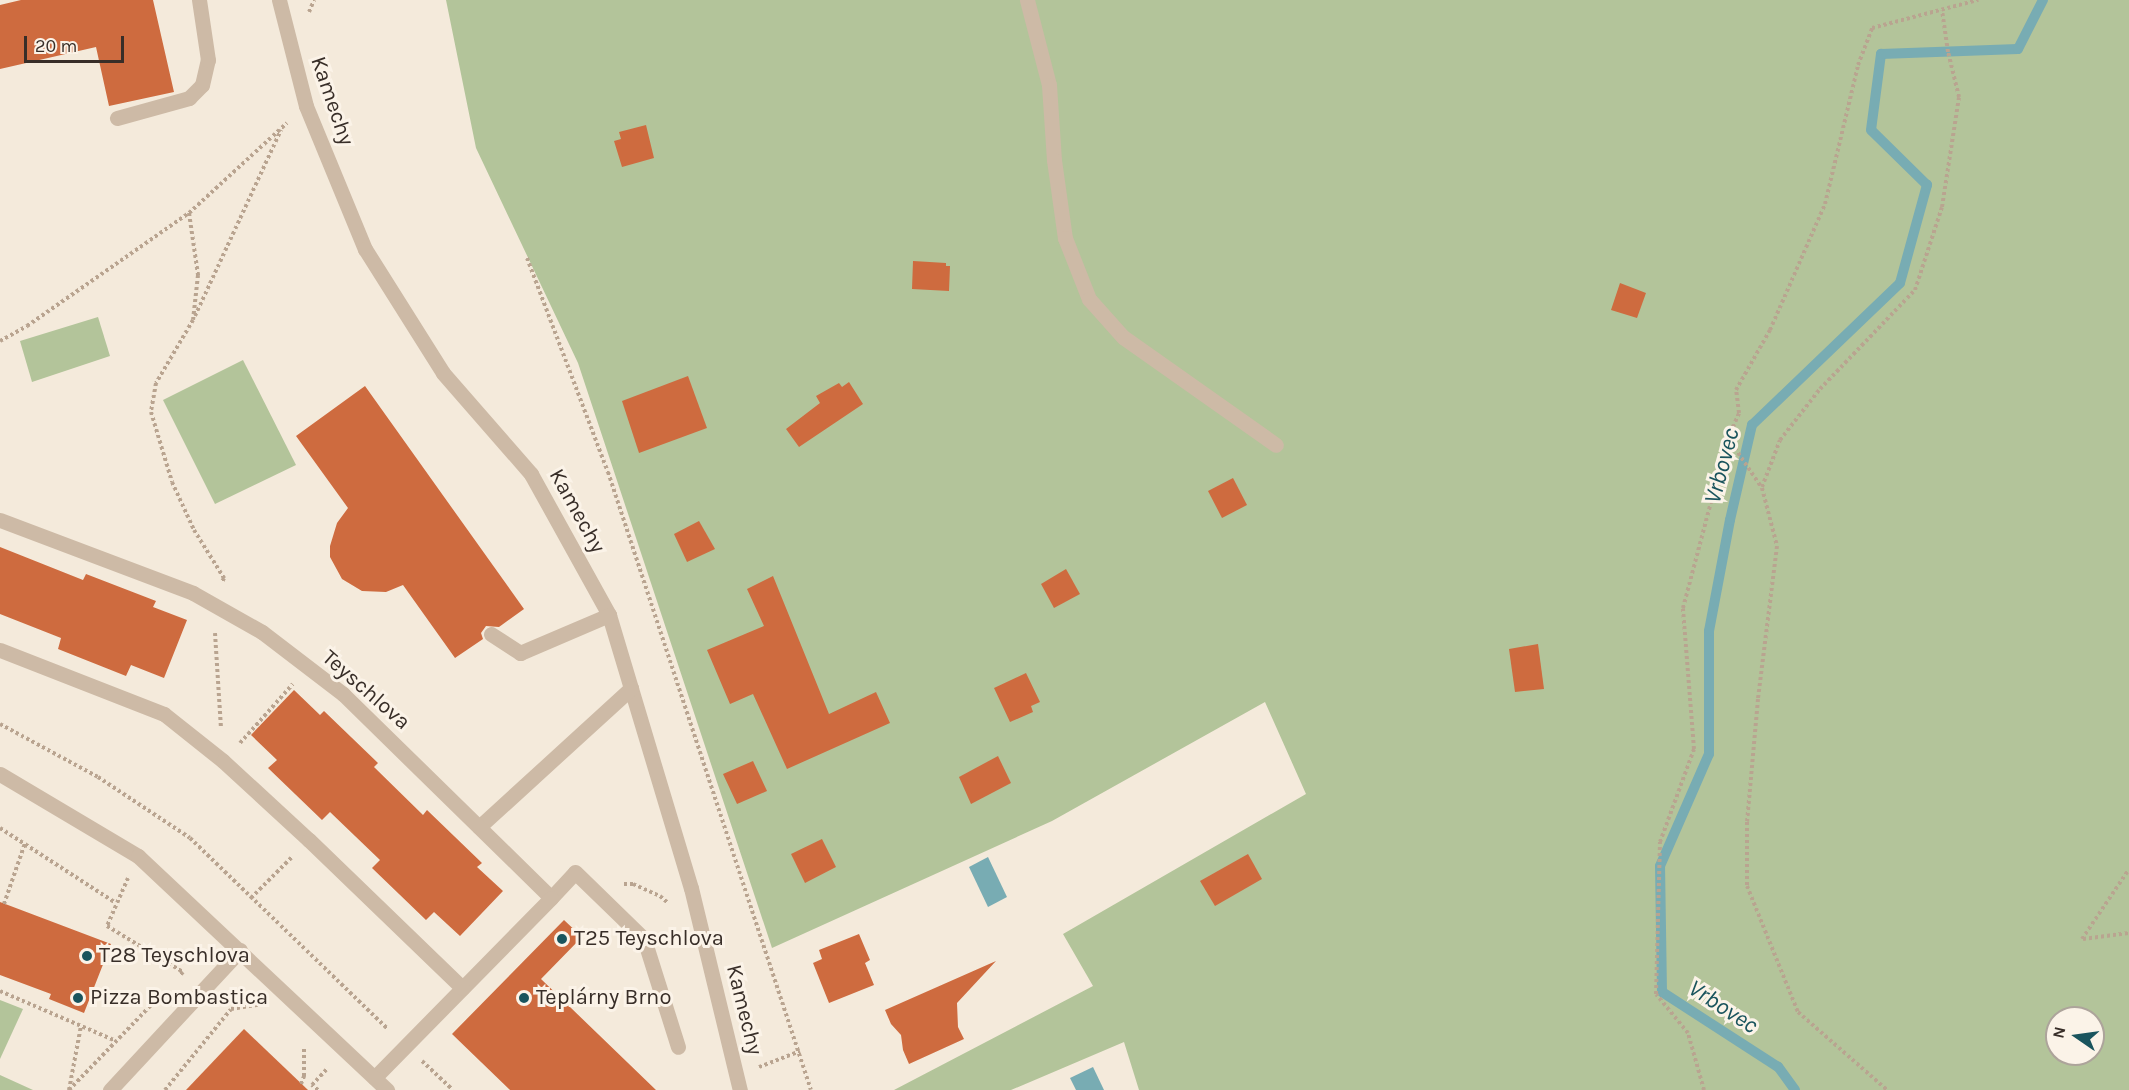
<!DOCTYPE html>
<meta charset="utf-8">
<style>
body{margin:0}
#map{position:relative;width:2129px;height:1090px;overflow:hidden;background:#f4eadb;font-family:Karla,sans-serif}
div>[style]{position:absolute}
.green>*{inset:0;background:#b3c49a}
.water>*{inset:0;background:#78acb3}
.stream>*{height:10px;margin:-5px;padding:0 5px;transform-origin:5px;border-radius:5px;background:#78acb3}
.building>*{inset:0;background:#ce6b3f}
.path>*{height:4px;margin-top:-2px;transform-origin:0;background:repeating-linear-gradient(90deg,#b9a490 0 3px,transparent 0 6px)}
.lane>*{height:15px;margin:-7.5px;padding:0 7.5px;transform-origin:7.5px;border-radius:7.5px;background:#cdbaa6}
.street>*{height:15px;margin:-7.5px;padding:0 7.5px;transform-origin:7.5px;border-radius:7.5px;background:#cdbaa6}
.dots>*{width:16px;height:16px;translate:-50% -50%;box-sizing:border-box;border:3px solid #fbf3e8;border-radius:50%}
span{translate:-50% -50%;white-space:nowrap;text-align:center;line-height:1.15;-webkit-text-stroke:6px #fbf3e8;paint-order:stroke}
.street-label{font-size:22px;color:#382e28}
.poi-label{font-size:22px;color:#382e28}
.left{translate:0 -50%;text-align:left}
.water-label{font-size:24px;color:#1a545d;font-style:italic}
.north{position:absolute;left:2045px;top:1006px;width:60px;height:60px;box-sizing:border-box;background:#fbf3e8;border:2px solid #ada49b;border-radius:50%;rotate:283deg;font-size:16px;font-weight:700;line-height:24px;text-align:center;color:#382e28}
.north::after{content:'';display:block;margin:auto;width:21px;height:27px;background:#1a545d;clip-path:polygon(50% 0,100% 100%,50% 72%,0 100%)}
.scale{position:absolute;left:24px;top:36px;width:100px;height:27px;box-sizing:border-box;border:3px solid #382e28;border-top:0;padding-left:8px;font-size:18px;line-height:21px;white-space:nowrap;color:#382e28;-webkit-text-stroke:4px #fbf3e8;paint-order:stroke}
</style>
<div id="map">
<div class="green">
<div style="clip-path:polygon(evenodd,446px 0,2129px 0,2129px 1090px,1139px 1090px,1124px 1042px,1011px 1090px,894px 1090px,1093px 986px,1063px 934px,1306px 794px,1265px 702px,1052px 821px,772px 948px,578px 363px,476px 148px,446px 0,2057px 1018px,2093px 1018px,2093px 1054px,2057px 1054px,2057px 1018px)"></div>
<div style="clip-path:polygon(98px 317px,110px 356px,32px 382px,20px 341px)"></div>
<div style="clip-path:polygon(243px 360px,296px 465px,215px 504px,163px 400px)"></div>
<div style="clip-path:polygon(0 1000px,23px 1009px,0 1059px)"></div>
<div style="clip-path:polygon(0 1075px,33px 1090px,0 1090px)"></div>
</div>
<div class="water">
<div style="clip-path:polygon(988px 857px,1007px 897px,988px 907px,969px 867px)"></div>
<div style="clip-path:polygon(1093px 1067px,1104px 1090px,1076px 1090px,1070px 1078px)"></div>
</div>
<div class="stream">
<div style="left:1795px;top:1090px;width:29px;rotate:-126deg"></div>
<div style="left:1778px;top:1067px;width:138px;rotate:-147.1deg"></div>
<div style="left:1662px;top:992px;width:126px;rotate:-90.9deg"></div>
<div style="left:1660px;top:866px;width:122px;rotate:-66.4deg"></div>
<div style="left:1709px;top:754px;width:123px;rotate:-90deg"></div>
<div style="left:1709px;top:631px;width:113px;rotate:-79.3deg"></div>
<div style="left:1730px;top:520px;width:98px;rotate:-77deg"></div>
<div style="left:1752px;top:425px;width:205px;rotate:-43.8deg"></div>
<div style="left:1900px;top:283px;width:102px;rotate:-74.6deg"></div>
<div style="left:1927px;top:185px;width:78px;rotate:-135.5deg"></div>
<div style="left:1871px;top:130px;width:77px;rotate:-82.5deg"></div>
<div style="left:1881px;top:54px;width:137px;rotate:-2.1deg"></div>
<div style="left:2018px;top:49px;width:55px;rotate:-63deg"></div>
</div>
<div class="building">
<div style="clip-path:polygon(21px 0,153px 0,174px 92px,109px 106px,96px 47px,0 69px,0 5px)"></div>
<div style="clip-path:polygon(646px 125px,654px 158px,622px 167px,614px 141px,621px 139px,619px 132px)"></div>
<div style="clip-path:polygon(913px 261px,946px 263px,946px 266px,950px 266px,949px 291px,912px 289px)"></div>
<div style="clip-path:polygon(1620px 283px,1646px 293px,1637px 318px,1611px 310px)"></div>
<div style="clip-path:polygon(688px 376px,707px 428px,639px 453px,622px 401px)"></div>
<div style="clip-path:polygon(849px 382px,863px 404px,799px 447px,786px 429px,820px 403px,816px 396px,839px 383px,842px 387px)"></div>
<div style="clip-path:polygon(365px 386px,524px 609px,499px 627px,486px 626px,481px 633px,483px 639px,455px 658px,403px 585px,386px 592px,362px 591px,342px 579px,330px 557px,330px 546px,337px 523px,348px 508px,296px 436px)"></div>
<div style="clip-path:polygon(1233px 478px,1247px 505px,1222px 518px,1208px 491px)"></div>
<div style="clip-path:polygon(699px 521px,715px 549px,687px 562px,674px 534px)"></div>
<div style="clip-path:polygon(0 547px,83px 580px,86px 574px,156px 601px,153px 607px,187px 620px,164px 678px,131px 665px,126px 676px,58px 649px,61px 638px,0 614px)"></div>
<div style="clip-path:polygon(1066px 569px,1080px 594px,1054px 608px,1041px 584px)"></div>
<div style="clip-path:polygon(773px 576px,829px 714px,876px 692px,890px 723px,787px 769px,753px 694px,730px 704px,707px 650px,764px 626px,747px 589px)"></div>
<div style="clip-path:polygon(1538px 644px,1544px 689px,1515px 692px,1509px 649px)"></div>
<div style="clip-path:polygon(1026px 673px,1040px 702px,1031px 706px,1033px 712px,1010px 722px,994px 688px)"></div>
<div style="clip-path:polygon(294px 690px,320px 715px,324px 711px,378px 763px,374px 767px,423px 815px,427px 810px,482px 863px,477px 867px,503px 891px,460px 936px,434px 912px,426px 920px,372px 868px,380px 860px,330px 812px,322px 820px,268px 768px,277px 760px,251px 735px)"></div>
<div style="clip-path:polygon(998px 756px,1011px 783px,971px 804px,959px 777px)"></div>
<div style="clip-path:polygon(753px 761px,767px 791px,737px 804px,723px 774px)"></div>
<div style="clip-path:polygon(822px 839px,836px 867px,805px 883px,791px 854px)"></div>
<div style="clip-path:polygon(1248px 854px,1262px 879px,1215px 906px,1200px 881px)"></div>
<div style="clip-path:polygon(0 902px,111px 944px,84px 1013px,49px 999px,51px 994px,0 975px)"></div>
<div style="clip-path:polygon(564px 920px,582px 937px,541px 979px,656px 1090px,510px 1090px,452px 1034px)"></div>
<div style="clip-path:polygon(859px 934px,870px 960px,865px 963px,874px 985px,829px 1003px,813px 963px,822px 959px,819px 950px)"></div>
<div style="clip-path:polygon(996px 961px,957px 1003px,958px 1027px,964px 1039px,909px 1064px,903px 1050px,901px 1035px,891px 1024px,885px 1010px)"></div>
<div style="clip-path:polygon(244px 1029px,308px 1090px,186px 1090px)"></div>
</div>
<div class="path">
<div style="left:309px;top:12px;width:13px;rotate:-67deg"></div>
<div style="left:189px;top:213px;width:63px;rotate:81.7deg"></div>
<div style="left:198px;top:275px;width:45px;rotate:96.3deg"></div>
<div style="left:193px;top:320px;width:73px;rotate:120.4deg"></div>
<div style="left:156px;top:383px;width:29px;rotate:100deg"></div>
<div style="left:151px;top:412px;width:73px;rotate:73.3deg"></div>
<div style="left:172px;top:482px;width:53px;rotate:65.4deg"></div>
<div style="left:194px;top:530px;width:57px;rotate:58deg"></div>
<div style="left:224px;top:578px;width:4px;rotate:117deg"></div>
<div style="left:527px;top:258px;width:229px;rotate:69.3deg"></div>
<div style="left:608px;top:472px;width:650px;rotate:71.82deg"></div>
<div style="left:195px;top:316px;width:205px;rotate:-65.2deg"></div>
<div style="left:0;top:341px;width:31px;rotate:-29deg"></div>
<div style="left:27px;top:326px;width:198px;rotate:-34.9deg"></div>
<div style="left:189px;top:213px;width:133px;rotate:-42.6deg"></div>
<div style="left:1728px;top:438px;width:60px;rotate:55.8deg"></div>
<div style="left:1762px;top:488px;width:60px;rotate:75.5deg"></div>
<div style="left:1777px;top:546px;width:154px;rotate:97.1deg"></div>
<div style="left:1758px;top:699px;width:123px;rotate:95.1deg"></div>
<div style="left:1747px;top:822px;width:64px;rotate:90deg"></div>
<div style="left:1747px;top:886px;width:136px;rotate:68deg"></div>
<div style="left:1798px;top:1012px;width:118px;rotate:41.2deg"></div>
<div style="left:1762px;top:487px;width:50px;rotate:-69deg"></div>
<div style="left:1780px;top:440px;width:65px;rotate:-51.9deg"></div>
<div style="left:1820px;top:389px;width:137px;rotate:-46.2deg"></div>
<div style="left:1915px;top:290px;width:87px;rotate:-72deg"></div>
<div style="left:1942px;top:207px;width:111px;rotate:-81.2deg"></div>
<div style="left:1959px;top:97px;width:46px;rotate:-103.7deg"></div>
<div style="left:1948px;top:52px;width:42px;rotate:-98.1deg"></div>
<div style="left:215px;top:633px;width:95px;rotate:86.4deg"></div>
<div style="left:0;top:724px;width:111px;rotate:28.4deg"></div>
<div style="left:98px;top:777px;width:110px;rotate:33.5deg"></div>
<div style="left:190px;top:838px;width:275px;rotate:44deg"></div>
<div style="left:240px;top:743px;width:79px;rotate:-48.1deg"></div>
<div style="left:0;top:828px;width:138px;rotate:32.9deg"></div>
<div style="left:128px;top:878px;width:52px;rotate:113.6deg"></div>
<div style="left:107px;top:926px;width:89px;rotate:31.2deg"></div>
<div style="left:183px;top:972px;width:4px;rotate:135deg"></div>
<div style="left:624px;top:884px;width:9px"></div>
<div style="left:633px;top:884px;width:30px;rotate:24deg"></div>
<div style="left:660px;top:896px;width:11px;rotate:41deg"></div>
<div style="left:251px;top:898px;width:58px;rotate:-45deg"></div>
<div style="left:4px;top:904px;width:65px;rotate:-71deg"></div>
<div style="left:2082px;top:939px;width:84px;rotate:-56.1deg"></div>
<div style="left:2083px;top:939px;width:46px;rotate:-7.4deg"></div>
<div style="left:0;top:991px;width:126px;rotate:23.3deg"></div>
<div style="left:422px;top:1061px;width:42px;rotate:43.1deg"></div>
<div style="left:759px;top:1067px;width:44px;rotate:-21.3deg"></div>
<div style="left:301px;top:1084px;width:9px;rotate:-69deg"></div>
<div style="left:304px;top:1076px;width:30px;rotate:-90deg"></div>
<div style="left:69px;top:1090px;width:125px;rotate:-46deg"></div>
<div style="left:69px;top:1090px;width:65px;rotate:-79.4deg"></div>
<div style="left:165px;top:1090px;width:104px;rotate:-50.8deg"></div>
<div style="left:231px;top:1009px;width:30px;rotate:-9deg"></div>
<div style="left:318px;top:1090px;width:8px;rotate:-140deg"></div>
<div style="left:312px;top:1085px;width:23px;rotate:-47deg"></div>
<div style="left:1704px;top:1090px;width:59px;rotate:-105.7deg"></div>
<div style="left:1688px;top:1033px;width:50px;rotate:-129.4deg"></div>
<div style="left:1656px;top:994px;width:152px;rotate:-88.5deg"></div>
<div style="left:1660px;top:842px;width:99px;rotate:-69.9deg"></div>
<div style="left:1694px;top:749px;width:141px;rotate:-94.5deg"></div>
<div style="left:1683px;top:608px;width:176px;rotate:-75.2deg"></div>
<div style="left:1728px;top:438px;width:27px;rotate:-66deg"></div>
<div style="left:1739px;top:413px;width:23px;rotate:-97deg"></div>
<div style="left:1736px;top:390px;width:69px;rotate:-60.5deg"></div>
<div style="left:1770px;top:330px;width:137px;rotate:-66.4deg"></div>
<div style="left:1825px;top:204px;width:143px;rotate:-76.6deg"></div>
<div style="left:1858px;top:65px;width:40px;rotate:-69deg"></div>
<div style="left:1872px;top:28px;width:110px;rotate:-14.8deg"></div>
</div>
<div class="lane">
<div style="left:279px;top:0;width:109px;rotate:75.7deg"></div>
<div style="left:306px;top:106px;width:155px;rotate:67.6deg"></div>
<div style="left:365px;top:249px;width:146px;rotate:57.8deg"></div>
<div style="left:443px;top:373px;width:134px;rotate:48.9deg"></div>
<div style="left:531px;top:474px;width:161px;rotate:61deg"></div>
<div style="left:609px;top:615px;width:285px;rotate:73.3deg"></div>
<div style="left:691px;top:888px;width:208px;rotate:76.4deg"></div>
<div style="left:1027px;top:0;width:88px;rotate:75.5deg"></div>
<div style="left:1049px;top:85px;width:75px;rotate:86.2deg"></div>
<div style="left:1054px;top:160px;width:79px;rotate:82deg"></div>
<div style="left:1065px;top:238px;width:66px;rotate:68.5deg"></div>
<div style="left:1089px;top:299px;width:51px;rotate:48.2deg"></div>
<div style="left:1123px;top:337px;width:187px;rotate:35.2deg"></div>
<div style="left:117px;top:118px;width:75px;rotate:-15.5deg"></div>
<div style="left:189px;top:98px;width:18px;rotate:-45deg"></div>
<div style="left:202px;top:85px;width:26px;rotate:-77deg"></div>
<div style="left:208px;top:60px;width:61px;rotate:-98.5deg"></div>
<div style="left:491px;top:634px;width:35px;rotate:33deg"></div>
<div style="left:520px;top:653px;width:97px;rotate:-23.1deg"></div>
<div style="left:479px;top:827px;width:206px;rotate:-42.4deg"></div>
<div style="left:551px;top:898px;width:35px;rotate:-47deg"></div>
<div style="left:575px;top:872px;width:96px;rotate:44.2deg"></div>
<div style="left:644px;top:939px;width:113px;rotate:72.5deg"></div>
</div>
<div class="street">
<div style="left:0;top:520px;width:206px;rotate:20.7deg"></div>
<div style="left:193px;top:593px;width:79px;rotate:29.5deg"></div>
<div style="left:262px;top:632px;width:102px;rotate:37.4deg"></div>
<div style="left:343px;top:694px;width:291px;rotate:44.4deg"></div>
<div style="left:551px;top:898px;width:252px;rotate:134.5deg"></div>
<div style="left:0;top:650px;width:176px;rotate:21.3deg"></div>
<div style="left:164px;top:714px;width:75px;rotate:38.5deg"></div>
<div style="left:223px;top:761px;width:117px;rotate:42.6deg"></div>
<div style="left:309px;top:840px;width:213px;rotate:44deg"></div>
<div style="left:0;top:774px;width:161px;rotate:30.7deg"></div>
<div style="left:138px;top:856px;width:342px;rotate:43.2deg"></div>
<div style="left:110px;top:1090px;width:191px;rotate:-47.1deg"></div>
</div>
<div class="dots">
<div style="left:562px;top:939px;background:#1a545d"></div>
<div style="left:87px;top:956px;background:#1a545d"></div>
<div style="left:78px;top:998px;background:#1a545d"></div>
<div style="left:524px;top:998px;background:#1a545d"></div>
</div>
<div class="street-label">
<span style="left:332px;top:101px;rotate:71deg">Kamechy</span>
<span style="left:577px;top:511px;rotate:61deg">Kamechy</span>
<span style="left:366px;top:690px;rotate:41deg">Teyschlova</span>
<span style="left:744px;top:1010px;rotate:76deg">Kamechy</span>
</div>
<div class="poi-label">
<span class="left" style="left:574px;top:939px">T25 Teyschlova</span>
<span class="left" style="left:99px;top:956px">T28 Teyschlova</span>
<span class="left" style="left:90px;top:998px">Pizza Bombastica</span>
<span class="left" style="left:536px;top:998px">Teplárny Brno</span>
</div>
<div class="water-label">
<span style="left:1722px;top:466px;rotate:-75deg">Vrbovec</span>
<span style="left:1723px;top:1007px;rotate:33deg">Vrbovec</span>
</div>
<div class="north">N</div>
<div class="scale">20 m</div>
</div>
